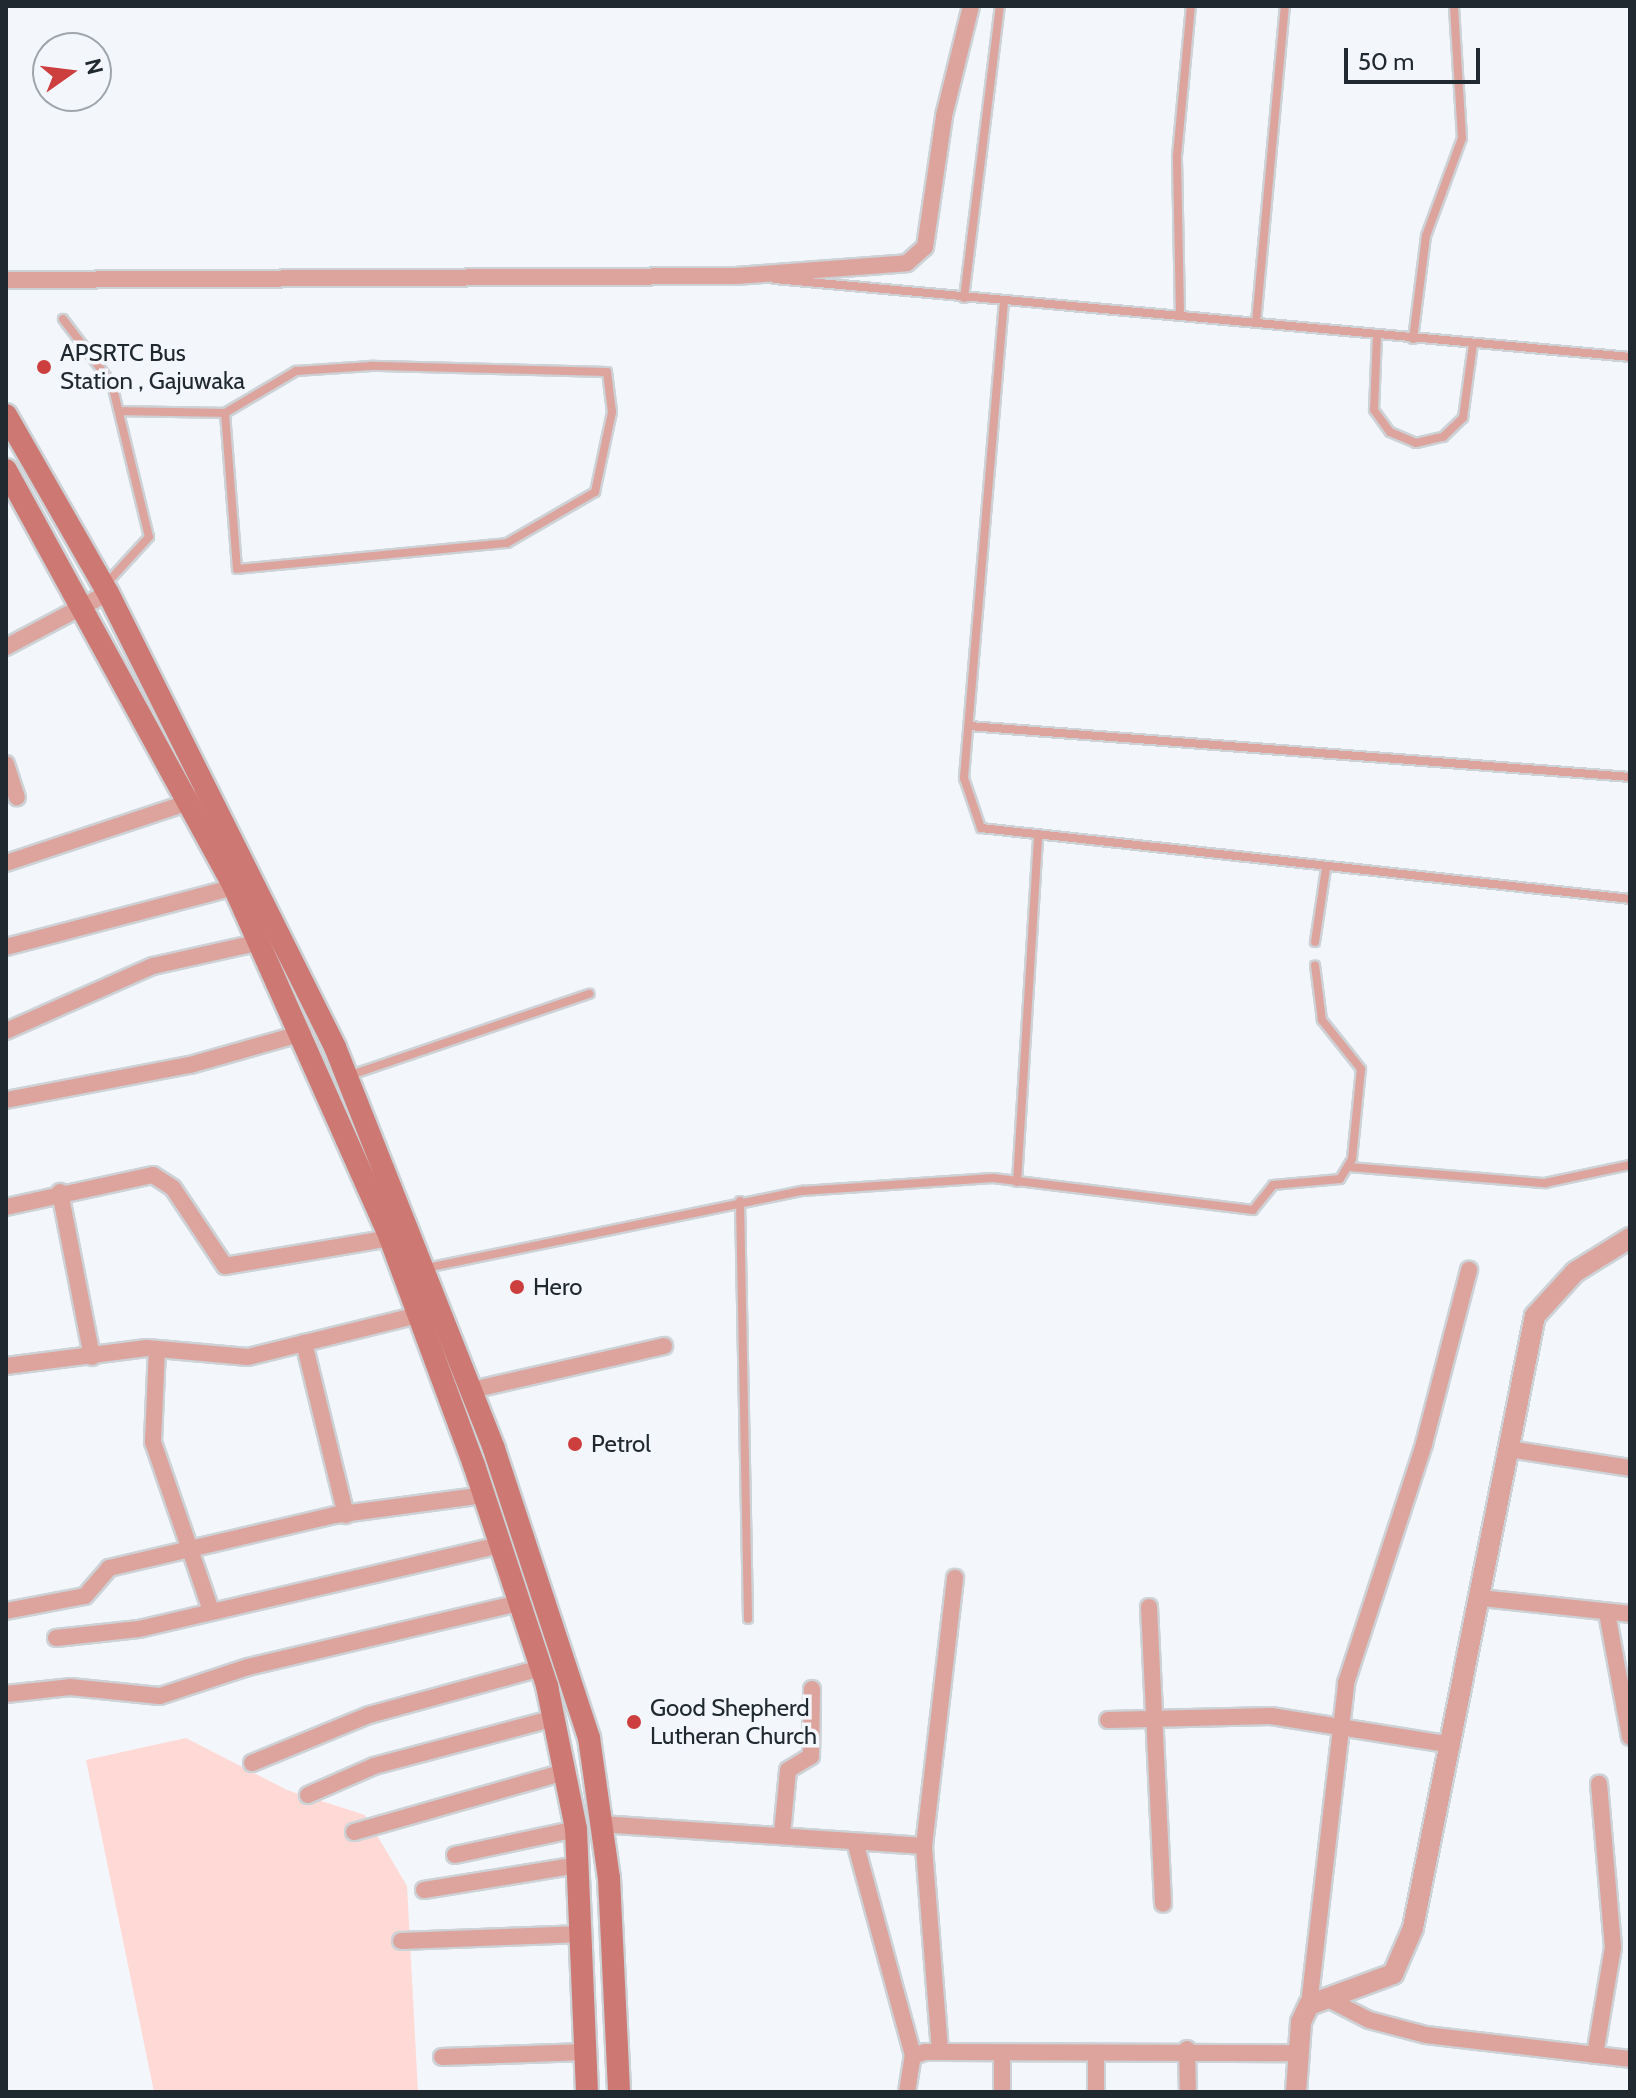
<!DOCTYPE html>
<style>
body{margin:0}
#map{position:relative;width:1636px;height:2098px;overflow:hidden;background:#f3f7fb;font-family:Cabin,sans-serif}
div>[style]{position:absolute}
.green>*{inset:0;background:#fed9d5}
.roads{filter:drop-shadow(2px 0 #cdd2d6) drop-shadow(-2px 0 #cdd2d6) drop-shadow(0 2px #cdd2d6) drop-shadow(0 -2px #cdd2d6)}
.service>*{height:8px;margin:-4px;padding:0 4px;transform-origin:4px;border-radius:4px;background:#dda39d}
.minor>*{height:16px;margin:-8px;padding:0 8px;transform-origin:8px;border-radius:8px;background:#dda39d}
.tertiary>*{height:20px;margin:-10px;padding:0 10px;transform-origin:10px;border-radius:10px;background:#dda39d}
.secondary>*{height:22px;margin:-11px;padding:0 11px;transform-origin:11px;border-radius:11px;background:#cd7872}
.dots>*{width:22px;height:22px;translate:-50% -50%;box-sizing:border-box;border:4px solid #f3f7fb;border-radius:50%}
span{translate:-50% -50%;white-space:nowrap;text-align:center;line-height:1.15;-webkit-text-stroke:7px #f3f7fb;paint-order:stroke}
.poi-label{font-size:24px;color:#212930}
.left{translate:0 -50%;text-align:left}
.frame{position:absolute;inset:0;border:8px solid #212930;pointer-events:none}
.north{position:absolute;left:32px;top:32px;width:80px;height:80px;box-sizing:border-box;background:#f3f7fb;border:2px solid #9fa5aa;border-radius:50%;rotate:76deg;font-size:22px;font-weight:700;line-height:32px;text-align:center;color:#212930}
.north::after{content:'';display:block;margin:auto;width:28px;height:36px;background:#cd3e3f;clip-path:polygon(50% 0,100% 100%,50% 72%,0 100%)}
.scale{position:absolute;left:1344px;top:48px;width:136px;height:36px;box-sizing:border-box;border:4px solid #212930;border-top:0;padding-left:10px;font-size:24px;line-height:28px;white-space:nowrap;color:#212930;-webkit-text-stroke:6px #f3f7fb;paint-order:stroke}
</style>
<div id="map">
<div class="green">
<div style="clip-path:polygon(186px 1738px,287px 1790px,365px 1815px,407px 1886px,418px 2092px,154px 2092px,86px 1760px)"></div>
</div>
<div class="roads">
<div class="service">
<div style="left:775px;top:279px;width:859px;rotate:5.21deg"></div>
<div style="left:964px;top:298px;width:294px;rotate:-83deg"></div>
<div style="left:1004px;top:301px;width:479px;rotate:94.8deg"></div>
<div style="left:964px;top:778px;width:53px;rotate:71.2deg"></div>
<div style="left:981px;top:828px;width:653px;rotate:6.24deg"></div>
<div style="left:1180px;top:315px;width:159px;rotate:-91.1deg"></div>
<div style="left:1177px;top:156px;width:151px;rotate:-84.7deg"></div>
<div style="left:63px;top:319px;width:81px;rotate:53deg"></div>
<div style="left:112px;top:384px;width:157px;rotate:76.4deg"></div>
<div style="left:149px;top:537px;width:65px;rotate:132.5deg"></div>
<div style="left:1256px;top:323px;width:318px;rotate:-84.8deg"></div>
<div style="left:1377px;top:336px;width:74px;rotate:92.3deg"></div>
<div style="left:1374px;top:410px;width:27px;rotate:54deg"></div>
<div style="left:1390px;top:432px;width:28px;rotate:23deg"></div>
<div style="left:1416px;top:443px;width:28px;rotate:-13deg"></div>
<div style="left:1443px;top:437px;width:28px;rotate:-44deg"></div>
<div style="left:1463px;top:418px;width:75px;rotate:-82.3deg"></div>
<div style="left:1413px;top:339px;width:104px;rotate:-82.8deg"></div>
<div style="left:1426px;top:236px;width:104px;rotate:-69.8deg"></div>
<div style="left:1462px;top:138px;width:132px;rotate:-93.5deg"></div>
<div style="left:119px;top:411px;width:106px;rotate:1.1deg"></div>
<div style="left:225px;top:413px;width:156px;rotate:85.6deg"></div>
<div style="left:237px;top:569px;width:271px;rotate:-5.5deg"></div>
<div style="left:507px;top:543px;width:102px;rotate:-30.1deg"></div>
<div style="left:595px;top:492px;width:82px;rotate:-78deg"></div>
<div style="left:612px;top:412px;width:40px;rotate:-97.1deg"></div>
<div style="left:607px;top:372px;width:236px;rotate:-178.5deg"></div>
<div style="left:371px;top:366px;width:75px;rotate:176.2deg"></div>
<div style="left:296px;top:371px;width:82px;rotate:149.4deg"></div>
<div style="left:969px;top:726px;width:663px;rotate:4.41deg"></div>
<div style="left:1315px;top:942px;width:75px;rotate:-81.5deg"></div>
<div style="left:348px;top:1076px;width:255px;rotate:-18.8deg"></div>
<div style="left:1349px;top:1167px;width:197px;rotate:4.7deg"></div>
<div style="left:1545px;top:1183px;width:87px;rotate:-12deg"></div>
<div style="left:1017px;top:1182px;width:344px;rotate:-86.5deg"></div>
<div style="left:740px;top:1201px;width:418px;rotate:88.9deg"></div>
<div style="left:426px;top:1268px;width:384px;rotate:-11.6deg"></div>
<div style="left:802px;top:1191px;width:191px;rotate:-3.9deg"></div>
<div style="left:993px;top:1178px;width:262px;rotate:7deg"></div>
<div style="left:1253px;top:1210px;width:32px;rotate:-51deg"></div>
<div style="left:1273px;top:1185px;width:67px;rotate:-5.1deg"></div>
<div style="left:1340px;top:1179px;width:23px;rotate:-59deg"></div>
<div style="left:1352px;top:1159px;width:90px;rotate:-84.3deg"></div>
<div style="left:1361px;top:1069px;width:63px;rotate:-128.5deg"></div>
<div style="left:1322px;top:1020px;width:55px;rotate:-97.3deg"></div>
</div>
<div class="minor">
<div style="left:6px;top:280px;width:730px;rotate:-0.31deg"></div>
<div style="left:736px;top:276px;width:171px;rotate:-4.3deg"></div>
<div style="left:907px;top:263px;width:24px;rotate:-42deg"></div>
<div style="left:925px;top:247px;width:132px;rotate:-81.7deg"></div>
<div style="left:944px;top:116px;width:113px;rotate:-76.2deg"></div>
<div style="left:6px;top:647px;width:115px;rotate:-27.9deg"></div>
<div style="left:6px;top:764px;width:35px;rotate:72deg"></div>
<div style="left:6px;top:863px;width:202px;rotate:-18.4deg"></div>
<div style="left:6px;top:947px;width:236px;rotate:-14.7deg"></div>
<div style="left:6px;top:1031px;width:161px;rotate:-23.9deg"></div>
<div style="left:153px;top:966px;width:110px;rotate:-12.6deg"></div>
<div style="left:6px;top:1100px;width:187px;rotate:-10.8deg"></div>
<div style="left:190px;top:1065px;width:117px;rotate:-15.8deg"></div>
<div style="left:60px;top:1192px;width:168px;rotate:79deg"></div>
<div style="left:6px;top:1207px;width:150px;rotate:-12.3deg"></div>
<div style="left:153px;top:1175px;width:24px;rotate:33deg"></div>
<div style="left:173px;top:1188px;width:94px;rotate:56.3deg"></div>
<div style="left:225px;top:1266px;width:167px;rotate:-9.6deg"></div>
<div style="left:304px;top:1343px;width:177px;rotate:76.3deg"></div>
<div style="left:157px;top:1349px;width:93px;rotate:92.5deg"></div>
<div style="left:153px;top:1442px;width:178px;rotate:71deg"></div>
<div style="left:6px;top:1366px;width:142px;rotate:-7.3deg"></div>
<div style="left:147px;top:1348px;width:101px;rotate:5.1deg"></div>
<div style="left:248px;top:1357px;width:175px;rotate:-13.9deg"></div>
<div style="left:472px;top:1390px;width:197px;rotate:-12.9deg"></div>
<div style="left:1509px;top:1449px;width:122px;rotate:8.9deg"></div>
<div style="left:1481px;top:1598px;width:150px;rotate:6.1deg"></div>
<div style="left:1149px;top:1607px;width:297px;rotate:87.3deg"></div>
<div style="left:6px;top:1611px;width:80px;rotate:-10.8deg"></div>
<div style="left:85px;top:1596px;width:37px;rotate:-49deg"></div>
<div style="left:109px;top:1568px;width:232px;rotate:-13.2deg"></div>
<div style="left:335px;top:1515px;width:150px;rotate:-7.6deg"></div>
<div style="left:1607px;top:1613px;width:126px;rotate:79.5deg"></div>
<div style="left:56px;top:1638px;width:83px;rotate:-6.2deg"></div>
<div style="left:139px;top:1629px;width:370px;rotate:-13.1deg"></div>
<div style="left:6px;top:1694px;width:64px;rotate:-6.2deg"></div>
<div style="left:70px;top:1687px;width:90px;rotate:5.7deg"></div>
<div style="left:160px;top:1696px;width:93px;rotate:-18.2deg"></div>
<div style="left:248px;top:1667px;width:278px;rotate:-13.3deg"></div>
<div style="left:1108px;top:1720px;width:163px;rotate:-1.4deg"></div>
<div style="left:1271px;top:1716px;width:183px;rotate:9.1deg"></div>
<div style="left:252px;top:1763px;width:126px;rotate:-22.3deg"></div>
<div style="left:369px;top:1715px;width:178px;rotate:-15.3deg"></div>
<div style="left:308px;top:1795px;width:72px;rotate:-23.7deg"></div>
<div style="left:374px;top:1766px;width:186px;rotate:-14.9deg"></div>
<div style="left:601px;top:1824px;width:324px;rotate:3.9deg"></div>
<div style="left:354px;top:1832px;width:218px;rotate:-15.9deg"></div>
<div style="left:782px;top:1834px;width:64px;rotate:-84.6deg"></div>
<div style="left:788px;top:1770px;width:27px;rotate:-31deg"></div>
<div style="left:811px;top:1756px;width:67px;rotate:-89.1deg"></div>
<div style="left:855px;top:1842px;width:222px;rotate:74.8deg"></div>
<div style="left:455px;top:1855px;width:124px;rotate:-12.1deg"></div>
<div style="left:424px;top:1890px;width:157px;rotate:-9.2deg"></div>
<div style="left:401px;top:1941px;width:181px;rotate:-2.2deg"></div>
<div style="left:1326px;top:1998px;width:48px;rotate:27.1deg"></div>
<div style="left:1369px;top:2020px;width:59px;rotate:14.7deg"></div>
<div style="left:1426px;top:2035px;width:205px;rotate:6.7deg"></div>
<div style="left:1309px;top:2005px;width:324px;rotate:-83.4deg"></div>
<div style="left:1346px;top:1683px;width:251px;rotate:-71.9deg"></div>
<div style="left:1424px;top:1444px;width:180px;rotate:-75.5deg"></div>
<div style="left:1187px;top:2049px;width:43px;rotate:88.7deg"></div>
<div style="left:940px;top:2051px;width:206px;rotate:-94.5deg"></div>
<div style="left:924px;top:1846px;width:270px;rotate:-83.4deg"></div>
<div style="left:1096px;top:2053px;width:39px;rotate:90deg"></div>
<div style="left:1002px;top:2054px;width:38px;rotate:90deg"></div>
<div style="left:1595px;top:2055px;width:109px;rotate:-80.5deg"></div>
<div style="left:1613px;top:1947px;width:164px;rotate:-94.9deg"></div>
<div style="left:442px;top:2057px;width:143px;rotate:-2deg"></div>
<div style="left:907px;top:2092px;width:36px;rotate:-81deg"></div>
<div style="left:913px;top:2056px;width:13px;rotate:-18deg"></div>
<div style="left:925px;top:2052px;width:373px;rotate:0.2deg"></div>
</div>
<div class="tertiary">
<div style="left:1296px;top:2092px;width:70px;rotate:-85.9deg"></div>
<div style="left:1301px;top:2022px;width:19px;rotate:-65deg"></div>
<div style="left:1309px;top:2005px;width:90px;rotate:-20.3deg"></div>
<div style="left:1393px;top:1974px;width:50px;rotate:-66.5deg"></div>
<div style="left:1413px;top:1928px;width:624px;rotate:-78.73deg"></div>
<div style="left:1535px;top:1316px;width:59px;rotate:-47.7deg"></div>
<div style="left:1575px;top:1272px;width:65px;rotate:-31.7deg"></div>
</div>
<div class="secondary">
<div style="left:6px;top:415px;width:205px;rotate:60.2deg"></div>
<div style="left:108px;top:593px;width:508px;rotate:63.43deg"></div>
<div style="left:335px;top:1047px;width:432px;rotate:68.4deg"></div>
<div style="left:494px;top:1449px;width:304px;rotate:71.8deg"></div>
<div style="left:589px;top:1738px;width:141px;rotate:81.9deg"></div>
<div style="left:609px;top:1878px;width:214px;rotate:87.3deg"></div>
<div style="left:6px;top:470px;width:475px;rotate:61.3deg"></div>
<div style="left:234px;top:887px;width:384px;rotate:66deg"></div>
<div style="left:390px;top:1238px;width:242px;rotate:69.7deg"></div>
<div style="left:474px;top:1465px;width:233px;rotate:71.7deg"></div>
<div style="left:547px;top:1686px;width:146px;rotate:78.5deg"></div>
<div style="left:576px;top:1829px;width:263px;rotate:87.6deg"></div>
</div>
</div>
<div class="dots">
<div style="left:44px;top:367px;background:#cd3e3f"></div>
<div style="left:517px;top:1287px;background:#cd3e3f"></div>
<div style="left:575px;top:1444px;background:#cd3e3f"></div>
<div style="left:634px;top:1722px;background:#cd3e3f"></div>
</div>
<div class="poi-label">
<span class="left" style="left:60px;top:367px">APSRTC Bus<br>Station , Gajuwaka</span>
<span class="left" style="left:533px;top:1287px">Hero</span>
<span class="left" style="left:591px;top:1444px">Petrol</span>
<span class="left" style="left:650px;top:1722px">Good Shepherd<br>Lutheran Church</span>
</div>
<div class="frame"></div>
<div class="north">N</div>
<div class="scale">50 m</div>
</div>
